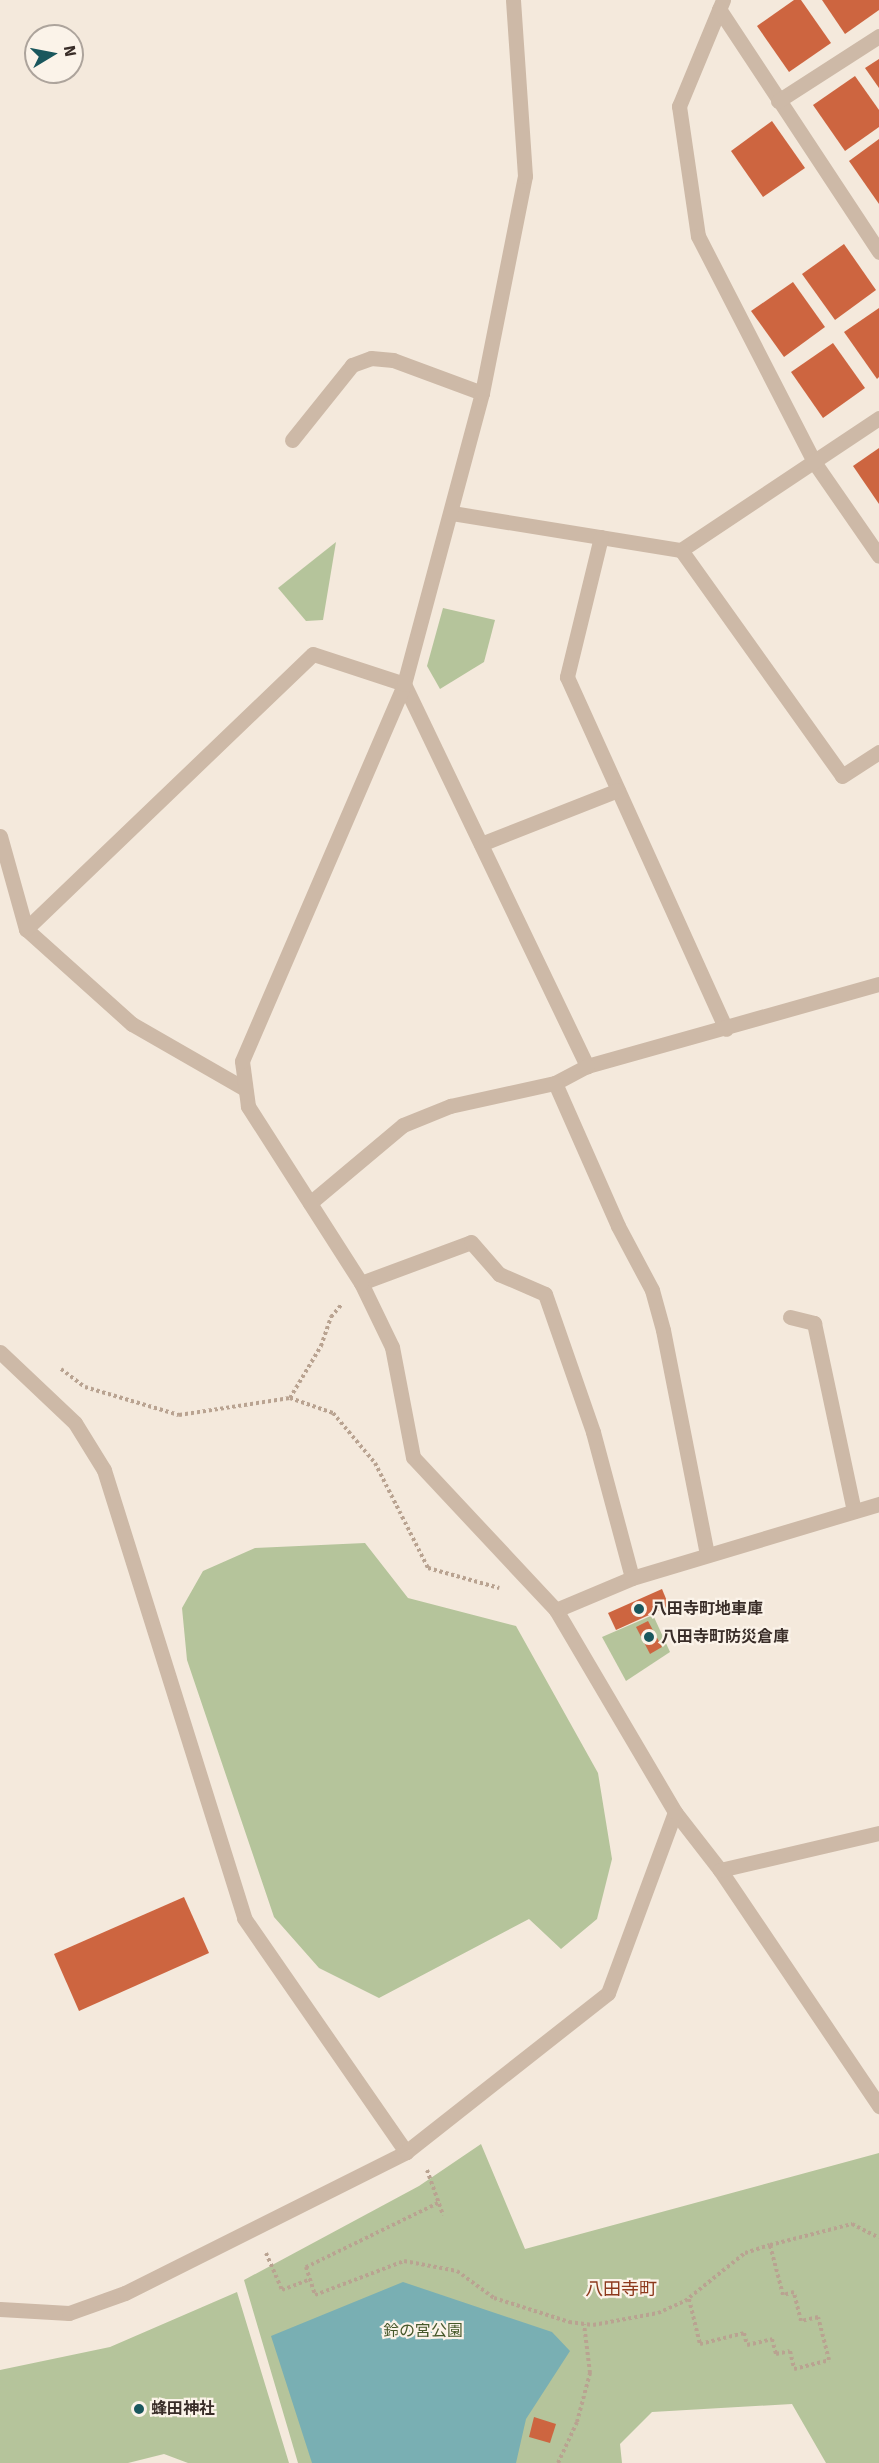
<!DOCTYPE html>
<meta charset="utf-8">
<style>
body{margin:0}
#map{position:relative;width:879px;height:2463px;overflow:hidden;background:#f4e9dc;font-family:Signika,"Noto Sans JP",sans-serif}
div>[style]{position:absolute}
.green>*{inset:0;background:#b5c49b}
.water>*{inset:0;background:#79afb3}
.building>*{inset:0;background:#cd6540}
.path>*{height:4px;margin-top:-2px;transform-origin:0;background:repeating-linear-gradient(90deg,#b9a391 0 3px,transparent 0 6px)}
.lane>*{height:15px;margin:-7.5px;padding:0 7.5px;transform-origin:7.5px;border-radius:7.5px;background:#cdb9a7}
.street>*{height:15px;margin:-7.5px;padding:0 7.5px;transform-origin:7.5px;border-radius:7.5px;background:#cdb9a7}
.dots>*{width:16px;height:16px;translate:-50% -50%;box-sizing:border-box;border:3px solid #fbf3e9;border-radius:50%}
span{translate:-50% -50%;white-space:nowrap;text-align:center;line-height:1.15;-webkit-text-stroke:4.5px #fbf3e9;paint-order:stroke}
.poi-label{font-size:16px;color:#392d28;font-weight:700}
.left{translate:0 -50%;text-align:left}
.park-label{font-size:16px;color:#46582a}
.neighbourhood-label{font-size:18px;color:#8d391c}
.north{position:absolute;left:24px;top:24px;width:60px;height:60px;box-sizing:border-box;background:#fbf3e9;border:2px solid #ada49c;border-radius:50%;rotate:80deg;font-size:16px;font-weight:700;line-height:24px;text-align:center;color:#392d28}
.north::after{content:'';display:block;margin:auto;width:21px;height:27px;background:#1a575d;clip-path:polygon(50% 0,100% 100%,50% 72%,0 100%)}
</style>
<div id="map">
<div class="green">
<div style="clip-path:polygon(336px 542px,323px 620px,306px 621px,278px 588px)"></div>
<div style="clip-path:polygon(443px 608px,495px 620px,484px 662px,440px 689px,427px 666px)"></div>
<div style="clip-path:polygon(365px 1543px,408px 1598px,516px 1626px,598px 1773px,612px 1859px,597px 1919px,561px 1949px,529px 1919px,379px 1998px,319px 1968px,274px 1917px,187px 1660px,182px 1608px,203px 1571px,255px 1548px)"></div>
<div style="clip-path:polygon(653px 1615px,670px 1652px,626px 1681px,602px 1637px)"></div>
<div style="clip-path:polygon(481px 2144px,525px 2249px,879px 2153px,879px 2463px,826px 2463px,792px 2404px,652px 2412px,620px 2444px,622px 2463px,298px 2463px,244px 2280px,419px 2186px)"></div>
<div style="clip-path:polygon(237px 2292px,289px 2463px,188px 2463px,164px 2454px,128px 2463px,0 2463px,0 2370px,110px 2347px)"></div>
</div>
<div class="water">
<div style="clip-path:polygon(403px 2282px,552px 2332px,570px 2351px,526px 2419px,516px 2463px,312px 2463px,271px 2336px)"></div>
</div>
<div class="building">
<div style="clip-path:polygon(794px 0,801px 0,831px 43px,789px 72px,757px 26px)"></div>
<div style="clip-path:polygon(822px 0,879px 0,879px 10px,845px 34px)"></div>
<div style="clip-path:polygon(879px 59px,879px 88px,865px 68px)"></div>
<div style="clip-path:polygon(855px 76px,879px 110px,879px 127px,845px 151px,813px 105px)"></div>
<div style="clip-path:polygon(772px 121px,805px 168px,763px 197px,731px 151px)"></div>
<div style="clip-path:polygon(879px 139px,879px 204px,849px 161px)"></div>
<div style="clip-path:polygon(844px 244px,876px 290px,835px 320px,802px 274px)"></div>
<div style="clip-path:polygon(793px 282px,825px 327px,784px 357px,751px 311px)"></div>
<div style="clip-path:polygon(879px 308px,879px 377px,877px 379px,844px 332px)"></div>
<div style="clip-path:polygon(833px 343px,865px 388px,823px 418px,791px 372px)"></div>
<div style="clip-path:polygon(879px 448px,879px 504px,853px 466px)"></div>
<div style="clip-path:polygon(662px 1589px,669px 1606px,616px 1630px,608px 1613px)"></div>
<div style="clip-path:polygon(648px 1621px,662px 1647px,650px 1654px,636px 1627px)"></div>
<div style="clip-path:polygon(184px 1897px,209px 1953px,79px 2011px,54px 1954px)"></div>
<div style="clip-path:polygon(534px 2417px,556px 2424px,550px 2443px,529px 2437px)"></div>
</div>
<div class="path">
<div style="left:61px;top:1369px;width:30px;rotate:37deg"></div>
<div style="left:85px;top:1387px;width:98px;rotate:16.6deg"></div>
<div style="left:179px;top:1415px;width:112px;rotate:-8.7deg"></div>
<div style="left:290px;top:1398px;width:46px;rotate:19.2deg"></div>
<div style="left:333px;top:1413px;width:65px;rotate:50deg"></div>
<div style="left:375px;top:1463px;width:118px;rotate:63.2deg"></div>
<div style="left:428px;top:1568px;width:74px;rotate:15.7deg"></div>
<div style="left:290px;top:1398px;width:61px;rotate:-59.2deg"></div>
<div style="left:321px;top:1346px;width:31px;rotate:-71deg"></div>
<div style="left:331px;top:1317px;width:16px;rotate:-50deg"></div>
<div style="left:427px;top:2170px;width:48px;rotate:70.4deg"></div>
<div style="left:438px;top:2203px;width:147px;rotate:154.1deg"></div>
<div style="left:306px;top:2267px;width:29px;rotate:72deg"></div>
<div style="left:315px;top:2295px;width:95px;rotate:-20.9deg"></div>
<div style="left:404px;top:2261px;width:54px;rotate:10.7deg"></div>
<div style="left:457px;top:2271px;width:46px;rotate:36.1deg"></div>
<div style="left:494px;top:2298px;width:79px;rotate:17.7deg"></div>
<div style="left:569px;top:2322px;width:24px;rotate:7deg"></div>
<div style="left:593px;top:2325px;width:66px;rotate:-10.5deg"></div>
<div style="left:658px;top:2313px;width:30px;rotate:-24deg"></div>
<div style="left:685px;top:2301px;width:77px;rotate:-38.7deg"></div>
<div style="left:745px;top:2253px;width:26px;rotate:-18deg"></div>
<div style="left:770px;top:2245px;width:85px;rotate:-14.4deg"></div>
<div style="left:852px;top:2224px;width:30px;rotate:27deg"></div>
<div style="left:266px;top:2253px;width:40px;rotate:66.6deg"></div>
<div style="left:282px;top:2290px;width:30px;rotate:-21deg"></div>
<div style="left:689px;top:2299px;width:46px;rotate:76.3deg"></div>
<div style="left:700px;top:2344px;width:45px;rotate:-14deg"></div>
<div style="left:744px;top:2333px;width:12px;rotate:76deg"></div>
<div style="left:747px;top:2345px;width:26px;rotate:-13deg"></div>
<div style="left:772px;top:2339px;width:16px;rotate:75deg"></div>
<div style="left:776px;top:2354px;width:14px;rotate:-12deg"></div>
<div style="left:790px;top:2351px;width:18px;rotate:77deg"></div>
<div style="left:794px;top:2369px;width:36px;rotate:-14deg"></div>
<div style="left:829px;top:2360px;width:44px;rotate:-104.3deg"></div>
<div style="left:818px;top:2317px;width:17px;rotate:167deg"></div>
<div style="left:801px;top:2321px;width:30px;rotate:-104deg"></div>
<div style="left:794px;top:2292px;width:11px;rotate:165deg"></div>
<div style="left:783px;top:2295px;width:52px;rotate:-104.6deg"></div>
<div style="left:558px;top:2463px;width:45px;rotate:-65.1deg"></div>
<div style="left:577px;top:2422px;width:51px;rotate:-75.1deg"></div>
<div style="left:590px;top:2373px;width:49px;rotate:-97deg"></div>
</div>
<div class="lane">
<div style="left:675px;top:1812px;width:73px;rotate:52.2deg"></div>
<div style="left:720px;top:1870px;width:285px;rotate:56deg"></div>
<div style="left:720px;top:1870px;width:163px;rotate:-13.1deg"></div>
</div>
<div class="street">
<div style="left:723px;top:0;width:115px;rotate:112.5deg"></div>
<div style="left:679px;top:106px;width:131px;rotate:81.7deg"></div>
<div style="left:698px;top:236px;width:254px;rotate:62.8deg"></div>
<div style="left:814px;top:462px;width:114px;rotate:55.3deg"></div>
<div style="left:719px;top:9px;width:291px;rotate:56.6deg"></div>
<div style="left:778px;top:101px;width:120px;rotate:-32.8deg"></div>
<div style="left:292px;top:440px;width:96px;rotate:-51.3deg"></div>
<div style="left:352px;top:365px;width:20px;rotate:-20deg"></div>
<div style="left:371px;top:358px;width:22px;rotate:5deg"></div>
<div style="left:393px;top:360px;width:95px;rotate:20.3deg"></div>
<div style="left:452px;top:513px;width:232px;rotate:9.2deg"></div>
<div style="left:681px;top:550px;width:238px;rotate:-33.7deg"></div>
<div style="left:601px;top:537px;width:144px;rotate:103.7deg"></div>
<div style="left:567px;top:677px;width:386px;rotate:65.7deg"></div>
<div style="left:681px;top:550px;width:277px;rotate:54.5deg"></div>
<div style="left:842px;top:776px;width:44px;rotate:-33deg"></div>
<div style="left:0;top:836px;width:97px;rotate:74.4deg"></div>
<div style="left:26px;top:929px;width:142px;rotate:41.9deg"></div>
<div style="left:132px;top:1024px;width:130px;rotate:29.9deg"></div>
<div style="left:481px;top:844px;width:147px;rotate:-21.5deg"></div>
<div style="left:26px;top:929px;width:397px;rotate:-43.8deg"></div>
<div style="left:313px;top:654px;width:96px;rotate:18.2deg"></div>
<div style="left:404px;top:684px;width:424px;rotate:64.4deg"></div>
<div style="left:587px;top:1066px;width:303px;rotate:-15.7deg"></div>
<div style="left:587px;top:1066px;width:36px;rotate:152deg"></div>
<div style="left:555px;top:1083px;width:156px;rotate:66.2deg"></div>
<div style="left:618px;top:1226px;width:72px;rotate:62deg"></div>
<div style="left:652px;top:1290px;width:41px;rotate:74.6deg"></div>
<div style="left:663px;top:1330px;width:229px;rotate:78.9deg"></div>
<div style="left:310px;top:1203px;width:121px;rotate:-40deg"></div>
<div style="left:403px;top:1125px;width:51px;rotate:-22deg"></div>
<div style="left:450px;top:1106px;width:107px;rotate:-12.4deg"></div>
<div style="left:361px;top:1283px;width:117px;rotate:-20.4deg"></div>
<div style="left:471px;top:1242px;width:43px;rotate:48.8deg"></div>
<div style="left:499px;top:1274px;width:50px;rotate:23.5deg"></div>
<div style="left:545px;top:1294px;width:146px;rotate:70.8deg"></div>
<div style="left:593px;top:1432px;width:151px;rotate:75deg"></div>
<div style="left:790px;top:1317px;width:25px;rotate:14deg"></div>
<div style="left:814px;top:1323px;width:192px;rotate:78deg"></div>
<div style="left:0;top:1352px;width:103px;rotate:43.4deg"></div>
<div style="left:75px;top:1423px;width:55px;rotate:58.3deg"></div>
<div style="left:104px;top:1470px;width:469px;rotate:72.6deg"></div>
<div style="left:244px;top:1918px;width:285px;rotate:55.3deg"></div>
<div style="left:556px;top:1610px;width:82px;rotate:-22.8deg"></div>
<div style="left:632px;top:1578px;width:258px;rotate:-16.7deg"></div>
<div style="left:0;top:2309px;width:69px;rotate:3.3deg"></div>
<div style="left:69px;top:2313px;width:59px;rotate:-19.7deg"></div>
<div style="left:125px;top:2293px;width:314px;rotate:-26.6deg"></div>
<div style="left:406px;top:2152px;width:257px;rotate:-38.2deg"></div>
<div style="left:608px;top:1993px;width:193px;rotate:-69.7deg"></div>
<div style="left:675px;top:1812px;width:234px;rotate:-120.5deg"></div>
<div style="left:556px;top:1610px;width:209px;rotate:-133.1deg"></div>
<div style="left:413px;top:1457px;width:112px;rotate:-100.8deg"></div>
<div style="left:392px;top:1347px;width:71px;rotate:-115.8deg"></div>
<div style="left:361px;top:1283px;width:210px;rotate:-122.6deg"></div>
<div style="left:248px;top:1106px;width:45px;rotate:-97.6deg"></div>
<div style="left:242px;top:1061px;width:410px;rotate:-66.7deg"></div>
<div style="left:404px;top:684px;width:301px;rotate:-75deg"></div>
<div style="left:482px;top:393px;width:221px;rotate:-78.8deg"></div>
<div style="left:525px;top:176px;width:176px;rotate:-93.9deg"></div>
</div>
<div class="dots">
<div style="left:639px;top:1609px;background:#1a575d"></div>
<div style="left:649px;top:1637px;background:#1a575d"></div>
<div style="left:139px;top:2409px;background:#1a575d"></div>
</div>
<div class="poi-label">
<span class="left" style="left:651px;top:1609px">八田寺町地車庫</span>
<span class="left" style="left:661px;top:1637px">八田寺町防災倉庫</span>
<span class="left" style="left:151px;top:2409px">蜂田神社</span>
</div>
<div class="park-label">
<span style="left:423px;top:2331px">鈴の宮公園</span>
</div>
<div class="neighbourhood-label">
<span style="left:621px;top:2289px">八田寺町</span>
</div>
<div class="north">N</div>
</div>
